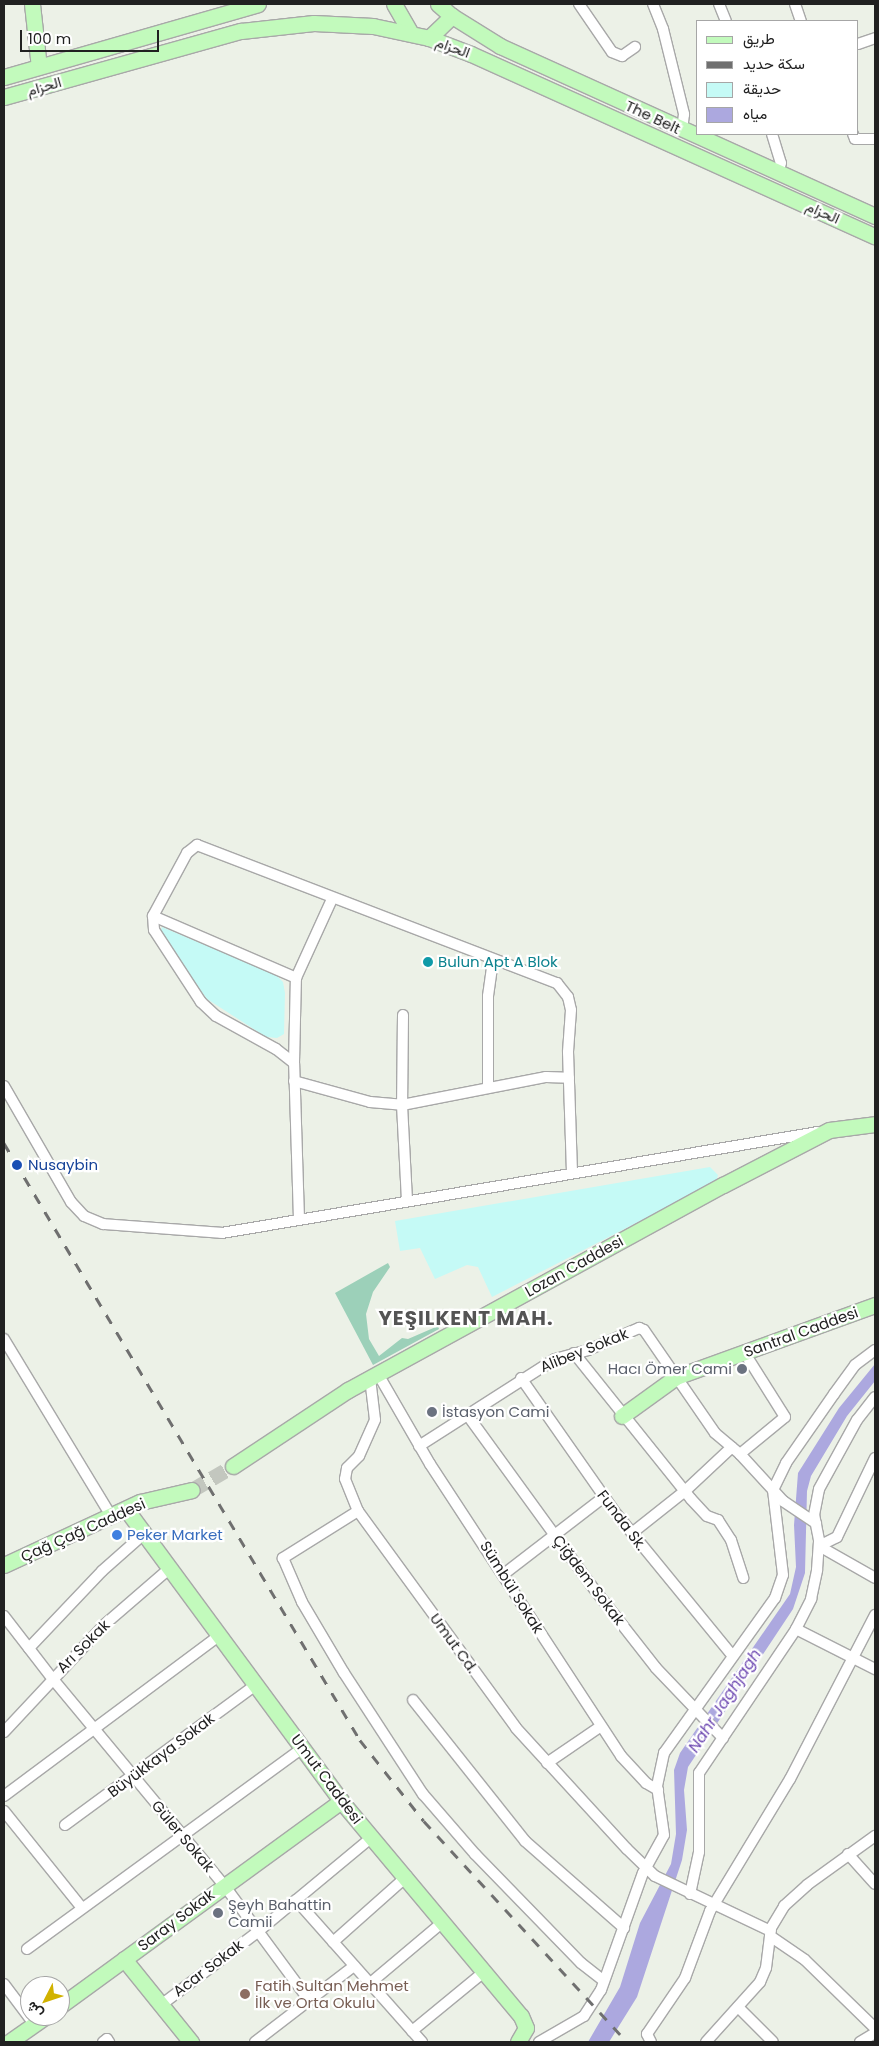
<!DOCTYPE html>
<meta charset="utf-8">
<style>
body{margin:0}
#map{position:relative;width:879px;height:2046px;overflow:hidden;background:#ecf1e7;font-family:Poppins,Vazirmatn,sans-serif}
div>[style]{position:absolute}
.forest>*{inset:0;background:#9cd0b9}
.park>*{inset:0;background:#c5faf6}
.water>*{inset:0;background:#aca8df}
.secondary-tunnel>*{height:15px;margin-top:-7.5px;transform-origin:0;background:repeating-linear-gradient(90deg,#c3c7bf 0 15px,transparent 0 23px)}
.roads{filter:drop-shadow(1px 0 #a8a8a8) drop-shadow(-1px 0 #a8a8a8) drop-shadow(0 1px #a8a8a8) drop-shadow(0 -1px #a8a8a8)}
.street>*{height:10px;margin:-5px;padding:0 5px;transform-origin:5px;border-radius:5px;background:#fff}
.secondary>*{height:15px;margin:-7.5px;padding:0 7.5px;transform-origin:7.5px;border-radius:7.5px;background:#c2fabc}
.rail>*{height:2.5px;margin-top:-1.25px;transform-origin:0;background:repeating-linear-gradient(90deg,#6f6f6f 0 10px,transparent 0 20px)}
.dots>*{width:14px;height:14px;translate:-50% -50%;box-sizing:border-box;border:2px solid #fff;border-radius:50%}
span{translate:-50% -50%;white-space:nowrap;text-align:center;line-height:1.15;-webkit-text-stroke:4.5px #fff;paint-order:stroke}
.street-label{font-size:15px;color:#212121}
.culture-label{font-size:15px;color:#0d838f}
.left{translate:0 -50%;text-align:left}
.transit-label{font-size:15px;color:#164399}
.worship-label{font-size:15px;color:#5b616d}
.right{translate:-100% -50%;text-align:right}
.shop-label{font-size:15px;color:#366cbe}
.education-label{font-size:15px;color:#785e54}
.water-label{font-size:16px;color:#6f4bb2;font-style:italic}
.district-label{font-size:20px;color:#545454;font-weight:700;letter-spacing:1px}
.frame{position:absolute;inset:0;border:5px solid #212121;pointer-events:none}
.legend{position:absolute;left:696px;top:20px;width:162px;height:115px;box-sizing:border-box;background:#fff;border:1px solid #a6a6a6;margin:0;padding:6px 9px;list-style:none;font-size:15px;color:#212121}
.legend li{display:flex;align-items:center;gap:10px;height:25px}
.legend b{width:25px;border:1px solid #a6a6a6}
.north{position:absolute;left:20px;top:1976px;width:50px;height:50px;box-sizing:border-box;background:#fff;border:1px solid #a6a6a6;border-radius:50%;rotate:229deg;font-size:14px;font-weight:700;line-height:20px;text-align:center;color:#212121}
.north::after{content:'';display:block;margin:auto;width:18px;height:22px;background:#d1b200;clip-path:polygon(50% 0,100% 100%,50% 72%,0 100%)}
.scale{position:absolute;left:20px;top:30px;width:139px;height:22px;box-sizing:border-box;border:2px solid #212121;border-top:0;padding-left:6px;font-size:15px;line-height:18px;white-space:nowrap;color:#212121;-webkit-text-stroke:4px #fff;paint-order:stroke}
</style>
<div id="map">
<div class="forest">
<div style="clip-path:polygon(388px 1263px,390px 1267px,373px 1292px,366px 1314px,369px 1339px,379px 1356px,402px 1338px,408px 1339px,438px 1326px,439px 1329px,373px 1365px,335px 1293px)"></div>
</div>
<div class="park">
<div style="clip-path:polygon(162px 927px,276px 975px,283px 982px,285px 993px,284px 1034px,277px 1038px,266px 1037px,207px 999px,160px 934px)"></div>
<div style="clip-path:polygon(710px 1167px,718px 1175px,716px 1182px,492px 1297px,478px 1267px,467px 1265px,435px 1279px,420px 1248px,400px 1251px,395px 1221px)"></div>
</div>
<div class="water">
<div style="clip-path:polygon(875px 1364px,875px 1381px,847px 1416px,811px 1476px,807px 1491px,805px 1573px,793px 1609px,688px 1767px,684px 1790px,687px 1830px,682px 1860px,637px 1997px,609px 2042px,588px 2042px,620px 1987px,640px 1923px,671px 1864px,676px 1834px,674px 1770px,680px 1753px,790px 1594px,796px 1567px,794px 1525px,798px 1473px,839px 1408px)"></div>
</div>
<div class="secondary-tunnel">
<div style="left:192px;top:1490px;width:48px;rotate:-30.3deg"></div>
</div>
<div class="roads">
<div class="street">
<div style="left:579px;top:4px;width:58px;rotate:55.5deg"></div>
<div style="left:612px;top:52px;width:11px;rotate:22deg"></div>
<div style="left:622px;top:56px;width:16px;rotate:-35deg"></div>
<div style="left:653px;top:4px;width:27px;rotate:68deg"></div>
<div style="left:663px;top:29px;width:88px;rotate:76.1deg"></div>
<div style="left:684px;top:114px;width:16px;rotate:97deg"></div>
<div style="left:719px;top:4px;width:18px;rotate:68deg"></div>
<div style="left:795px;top:4px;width:18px;rotate:71deg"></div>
<div style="left:858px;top:44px;width:18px;rotate:-19deg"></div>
<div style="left:772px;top:134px;width:30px;rotate:73deg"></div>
<div style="left:781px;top:163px;width:10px;rotate:107deg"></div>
<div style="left:853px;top:134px;width:5px;rotate:68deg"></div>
<div style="left:855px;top:139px;width:20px"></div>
<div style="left:153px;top:916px;width:156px;rotate:23.4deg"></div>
<div style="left:403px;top:1015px;width:90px;rotate:90.6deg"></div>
<div style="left:402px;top:1105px;width:95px;rotate:87deg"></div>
<div style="left:294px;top:1063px;width:23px;rotate:-142deg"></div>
<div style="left:276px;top:1049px;width:68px;rotate:-151.2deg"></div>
<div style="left:216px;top:1016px;width:21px;rotate:-137deg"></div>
<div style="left:201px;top:1002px;width:86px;rotate:-123.1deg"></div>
<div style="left:154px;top:930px;width:14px;rotate:-94deg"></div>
<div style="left:153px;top:916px;width:72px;rotate:-61.6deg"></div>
<div style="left:187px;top:853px;width:13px;rotate:-39deg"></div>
<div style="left:197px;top:845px;width:386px;rotate:21deg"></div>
<div style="left:557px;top:983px;width:18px;rotate:52deg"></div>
<div style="left:568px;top:997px;width:13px;rotate:77deg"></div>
<div style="left:571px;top:1010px;width:42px;rotate:94.1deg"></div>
<div style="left:568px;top:1052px;width:121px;rotate:88.1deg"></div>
<div style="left:294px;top:1081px;width:79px;rotate:15.4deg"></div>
<div style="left:370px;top:1102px;width:32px;rotate:5deg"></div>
<div style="left:402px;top:1105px;width:147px;rotate:-11deg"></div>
<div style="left:546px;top:1077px;width:23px;rotate:2deg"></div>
<div style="left:4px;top:1086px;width:134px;rotate:60deg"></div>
<div style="left:71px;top:1202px;width:19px;rotate:47deg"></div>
<div style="left:84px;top:1216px;width:21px;rotate:23deg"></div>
<div style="left:103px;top:1224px;width:119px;rotate:4.3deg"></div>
<div style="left:222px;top:1233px;width:604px;rotate:-9.62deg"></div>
<div style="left:488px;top:1088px;width:92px;rotate:-90deg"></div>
<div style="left:488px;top:996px;width:37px;rotate:-82deg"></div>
<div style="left:299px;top:1219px;width:156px;rotate:-91.8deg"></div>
<div style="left:294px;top:1063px;width:85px;rotate:-88.7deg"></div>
<div style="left:296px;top:978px;width:87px;rotate:-65.5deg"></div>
<div style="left:4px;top:1339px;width:207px;rotate:58.8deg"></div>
<div style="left:574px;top:1353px;width:187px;rotate:51.3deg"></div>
<div style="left:691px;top:1499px;width:23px;rotate:47deg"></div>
<div style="left:707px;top:1516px;width:12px;rotate:20deg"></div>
<div style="left:718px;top:1520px;width:24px;rotate:57deg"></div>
<div style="left:731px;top:1540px;width:40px;rotate:72deg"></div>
<div style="left:378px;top:1374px;width:104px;rotate:60deg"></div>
<div style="left:430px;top:1464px;width:349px;rotate:56.8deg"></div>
<div style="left:621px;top:1756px;width:37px;rotate:47deg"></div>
<div style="left:646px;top:1783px;width:14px;rotate:30deg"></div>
<div style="left:370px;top:1378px;width:42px;rotate:83.2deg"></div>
<div style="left:375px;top:1420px;width:39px;rotate:114deg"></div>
<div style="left:359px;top:1456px;width:17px;rotate:135deg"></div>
<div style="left:347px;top:1468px;width:11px;rotate:100deg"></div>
<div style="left:345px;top:1479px;width:35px;rotate:68deg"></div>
<div style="left:358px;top:1511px;width:268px;rotate:53.9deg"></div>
<div style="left:516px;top:1728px;width:164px;rotate:47.5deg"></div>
<div style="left:627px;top:1849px;width:39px;rotate:44deg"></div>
<div style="left:655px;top:1876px;width:128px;rotate:25.4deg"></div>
<div style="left:521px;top:1378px;width:162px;rotate:55deg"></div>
<div style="left:614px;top:1511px;width:186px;rotate:50.7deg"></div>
<div style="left:466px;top:1413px;width:213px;rotate:54deg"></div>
<div style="left:591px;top:1585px;width:105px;rotate:51.9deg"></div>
<div style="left:656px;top:1668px;width:97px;rotate:46.3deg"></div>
<div style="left:419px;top:1446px;width:161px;rotate:-32.6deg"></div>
<div style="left:555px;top:1359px;width:34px;rotate:-15deg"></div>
<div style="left:588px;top:1350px;width:56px;rotate:-23.3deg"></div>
<div style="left:639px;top:1328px;width:5px;rotate:22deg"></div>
<div style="left:644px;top:1330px;width:125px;rotate:55.4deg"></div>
<div style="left:715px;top:1433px;width:33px;rotate:40deg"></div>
<div style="left:740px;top:1454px;width:64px;rotate:47.5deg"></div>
<div style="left:783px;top:1501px;width:40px;rotate:34deg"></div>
<div style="left:740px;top:1454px;width:58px;rotate:-39.4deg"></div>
<div style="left:785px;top:1417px;width:77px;rotate:-122.2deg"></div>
<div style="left:875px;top:1458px;width:88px;rotate:115.7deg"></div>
<div style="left:837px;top:1537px;width:20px;rotate:153deg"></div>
<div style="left:819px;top:1546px;width:64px;rotate:29.7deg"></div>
<div style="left:358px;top:1511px;width:89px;rotate:147.9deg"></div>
<div style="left:283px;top:1558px;width:48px;rotate:66.6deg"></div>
<div style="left:302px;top:1602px;width:82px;rotate:59.4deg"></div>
<div style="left:344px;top:1673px;width:145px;rotate:56.9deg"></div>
<div style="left:423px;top:1794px;width:79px;rotate:49.1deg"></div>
<div style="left:475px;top:1854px;width:152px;rotate:45.8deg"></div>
<div style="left:581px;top:1963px;width:29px;rotate:38deg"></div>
<div style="left:632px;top:1533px;width:68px;rotate:-38.4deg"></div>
<div style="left:685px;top:1491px;width:64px;rotate:-43.1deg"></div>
<div style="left:504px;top:1574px;width:126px;rotate:-37.6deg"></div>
<div style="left:4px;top:1616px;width:78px;rotate:52.3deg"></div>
<div style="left:52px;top:1678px;width:269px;rotate:50.3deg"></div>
<div style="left:224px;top:1885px;width:142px;rotate:53.6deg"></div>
<div style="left:796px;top:1629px;width:89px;rotate:26.9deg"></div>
<div style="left:29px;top:1648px;width:106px;rotate:-46.5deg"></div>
<div style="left:102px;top:1571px;width:57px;rotate:-41.5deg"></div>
<div style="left:413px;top:1700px;width:180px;rotate:51.5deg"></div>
<div style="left:525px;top:1841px;width:132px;rotate:41.3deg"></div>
<div style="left:4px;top:1732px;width:146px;rotate:-46.9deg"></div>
<div style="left:104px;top:1625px;width:87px;rotate:-40.8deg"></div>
<div style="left:547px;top:1763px;width:65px;rotate:-34.4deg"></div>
<div style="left:4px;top:1796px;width:269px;rotate:-36.7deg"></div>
<div style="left:4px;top:1811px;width:124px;rotate:51.2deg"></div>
<div style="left:65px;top:1825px;width:238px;rotate:-36.3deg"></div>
<div style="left:848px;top:1854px;width:40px;rotate:48deg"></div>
<div style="left:690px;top:1894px;width:43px;rotate:-77.9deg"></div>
<div style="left:699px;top:1852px;width:79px;rotate:-90deg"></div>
<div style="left:699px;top:1773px;width:174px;rotate:-56deg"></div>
<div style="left:796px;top:1629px;width:34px;rotate:-63deg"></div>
<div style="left:811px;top:1599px;width:30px;rotate:-78deg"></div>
<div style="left:817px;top:1570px;width:30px;rotate:-86deg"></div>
<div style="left:819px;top:1540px;width:25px;rotate:-101deg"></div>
<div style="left:814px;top:1515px;width:26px;rotate:-79deg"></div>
<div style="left:819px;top:1489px;width:79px;rotate:-61.2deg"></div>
<div style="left:857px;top:1420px;width:29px;rotate:-52deg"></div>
<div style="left:296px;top:1900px;width:190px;rotate:48.4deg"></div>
<div style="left:770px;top:1936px;width:42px;rotate:34.4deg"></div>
<div style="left:805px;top:1960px;width:98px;rotate:44.2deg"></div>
<div style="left:333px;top:1942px;width:99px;rotate:-41.7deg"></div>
<div style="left:27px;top:1949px;width:341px;rotate:-36.1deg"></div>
<div style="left:4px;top:1984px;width:50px;rotate:53.1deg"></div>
<div style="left:368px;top:1985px;width:99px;rotate:-40.1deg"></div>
<div style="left:161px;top:2005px;width:124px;rotate:-37.1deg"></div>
<div style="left:260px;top:1930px;width:146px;rotate:-39.7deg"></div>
<div style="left:738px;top:2007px;width:49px;rotate:45deg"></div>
<div style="left:412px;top:2031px;width:94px;rotate:-39.4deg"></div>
<div style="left:103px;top:2042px;width:5px;rotate:-37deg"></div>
<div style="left:107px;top:2039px;width:4px;rotate:56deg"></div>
<div style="left:255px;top:2042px;width:125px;rotate:-37.5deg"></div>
<div style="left:539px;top:2042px;width:52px;rotate:-30deg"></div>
<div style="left:584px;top:2016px;width:31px;rotate:-57deg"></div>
<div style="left:601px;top:1990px;width:124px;rotate:-70.3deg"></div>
<div style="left:643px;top:1873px;width:43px;rotate:-61.1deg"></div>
<div style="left:664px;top:1835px;width:49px;rotate:-98.1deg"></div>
<div style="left:657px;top:1786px;width:34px;rotate:-78deg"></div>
<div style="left:664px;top:1753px;width:191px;rotate:-54.4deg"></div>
<div style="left:775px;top:1598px;width:24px;rotate:-71deg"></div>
<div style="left:783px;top:1575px;width:86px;rotate:-96.7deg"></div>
<div style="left:773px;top:1490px;width:30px;rotate:-64deg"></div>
<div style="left:786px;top:1463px;width:84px;rotate:-55.2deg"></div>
<div style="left:834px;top:1394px;width:36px;rotate:-54deg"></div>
<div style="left:855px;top:1365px;width:25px;rotate:-37deg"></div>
<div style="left:651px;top:2042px;width:9px;rotate:-117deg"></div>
<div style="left:647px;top:2034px;width:68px;rotate:-55.8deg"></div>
<div style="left:685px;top:1978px;width:72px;rotate:-69.5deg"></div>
<div style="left:710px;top:1911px;width:154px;rotate:-58.8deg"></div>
<div style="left:790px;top:1779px;width:185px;rotate:-62.6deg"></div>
<div style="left:706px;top:2042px;width:81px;rotate:-48deg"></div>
<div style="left:760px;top:1982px;width:15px;rotate:-67deg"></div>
<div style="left:766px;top:1968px;width:40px;rotate:-82.9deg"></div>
<div style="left:771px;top:1928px;width:26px;rotate:-59deg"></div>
<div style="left:784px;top:1906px;width:31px;rotate:-42deg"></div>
<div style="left:807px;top:1885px;width:84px;rotate:-35.8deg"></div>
<div style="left:860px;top:2042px;width:17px;rotate:-31deg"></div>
</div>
<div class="secondary">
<div style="left:32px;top:4px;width:63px;rotate:83.7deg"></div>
<div style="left:394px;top:4px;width:34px;rotate:60deg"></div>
<div style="left:438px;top:4px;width:18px;rotate:41deg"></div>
<div style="left:452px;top:16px;width:57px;rotate:32deg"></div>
<div style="left:500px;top:46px;width:412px;rotate:24.4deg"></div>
<div style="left:429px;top:38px;width:32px;rotate:-44deg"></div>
<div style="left:4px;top:77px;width:264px;rotate:-16deg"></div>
<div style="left:4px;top:97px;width:246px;rotate:-15.6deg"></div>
<div style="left:241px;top:31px;width:73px;rotate:-6.3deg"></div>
<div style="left:314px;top:23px;width:59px;rotate:2.9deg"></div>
<div style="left:373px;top:26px;width:57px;rotate:12.1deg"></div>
<div style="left:429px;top:38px;width:45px;rotate:20.9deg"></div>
<div style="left:471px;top:54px;width:443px;rotate:24.3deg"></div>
<div style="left:622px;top:1416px;width:67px;rotate:-35.8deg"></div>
<div style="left:676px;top:1377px;width:212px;rotate:-19.9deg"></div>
<div style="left:233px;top:1466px;width:138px;rotate:-33.5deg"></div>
<div style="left:348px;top:1390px;width:427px;rotate:-28.7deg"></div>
<div style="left:723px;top:1185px;width:119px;rotate:-27.4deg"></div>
<div style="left:829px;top:1130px;width:46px;rotate:-7.4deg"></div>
<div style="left:126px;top:1509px;width:363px;rotate:53.6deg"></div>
<div style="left:341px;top:1801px;width:280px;rotate:50.1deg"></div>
<div style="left:521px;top:2016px;width:13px;rotate:67deg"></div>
<div style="left:526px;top:2028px;width:16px;rotate:120deg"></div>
<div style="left:4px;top:1565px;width:150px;rotate:-24.9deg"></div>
<div style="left:140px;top:1502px;width:53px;rotate:-13deg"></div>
<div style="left:124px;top:1959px;width:107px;rotate:51.1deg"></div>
<div style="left:60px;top:2006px;width:348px;rotate:-36.1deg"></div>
<div style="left:9px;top:2042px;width:45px;rotate:-35.1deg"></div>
</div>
</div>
<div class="rail">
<div style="left:4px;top:1143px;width:695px;rotate:59.19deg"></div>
<div style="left:360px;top:1740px;width:103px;rotate:51.7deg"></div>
<div style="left:424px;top:1821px;width:300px;rotate:47.4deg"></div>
</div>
<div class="dots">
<div style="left:428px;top:962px;background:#0f9aa8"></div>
<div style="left:17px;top:1165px;background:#1a4fb4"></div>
<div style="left:742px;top:1369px;background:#6b7280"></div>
<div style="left:432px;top:1412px;background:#6b7280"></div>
<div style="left:117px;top:1535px;background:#3f7fe0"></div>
<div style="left:218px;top:1913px;background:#6b7280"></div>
<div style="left:245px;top:1994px;background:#8d6e63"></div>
</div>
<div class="street-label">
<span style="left:453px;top:47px;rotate:20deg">الحزام</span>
<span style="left:44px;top:86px;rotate:-16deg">الحزام</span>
<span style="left:653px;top:117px;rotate:25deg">The Belt</span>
<span style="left:823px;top:212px;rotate:24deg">الحزام</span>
<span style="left:574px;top:1266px;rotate:-29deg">Lozan Caddesi</span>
<span style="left:801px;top:1332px;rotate:-20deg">Santral Caddesi</span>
<span style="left:584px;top:1350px;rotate:-22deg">Alibey Sokak</span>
<span style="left:622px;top:1520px;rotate:53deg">Funda Sk.</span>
<span style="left:83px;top:1530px;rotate:-24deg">Çağ Çağ Caddesi</span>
<span style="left:589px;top:1580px;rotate:53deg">Çiğdem Sokak</span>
<span style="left:512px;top:1587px;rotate:58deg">Sümbül Sokak</span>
<span style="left:454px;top:1643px;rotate:54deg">Umut Cd.</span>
<span style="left:83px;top:1646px;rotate:-45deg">Arı Sokak</span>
<span style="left:161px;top:1755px;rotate:-37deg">Büyükkaya Sokak</span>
<span style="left:327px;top:1779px;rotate:53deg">Umut Caddesi</span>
<span style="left:183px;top:1836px;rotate:50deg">Güler Sokak</span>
<span style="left:176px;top:1920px;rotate:-37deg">Saray Sokak</span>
<span style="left:208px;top:1968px;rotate:-37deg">Acar Sokak</span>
</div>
<div class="culture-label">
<span class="left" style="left:438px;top:962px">Bulun Apt A Blok</span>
</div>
<div class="transit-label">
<span class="left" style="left:28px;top:1165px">Nusaybin</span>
</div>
<div class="worship-label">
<span class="right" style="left:732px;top:1369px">Hacı Ömer Cami</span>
<span class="left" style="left:442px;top:1412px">İstasyon Cami</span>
<span class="left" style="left:228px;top:1913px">Şeyh Bahattin<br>Camii</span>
</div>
<div class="shop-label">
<span class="left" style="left:127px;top:1535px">Peker Market</span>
</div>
<div class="education-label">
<span class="left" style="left:255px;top:1994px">Fatih Sultan Mehmet<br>İlk ve Orta Okulu</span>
</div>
<div class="water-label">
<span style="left:725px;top:1701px;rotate:-57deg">Nahr Jaghjagh</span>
</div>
<div class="district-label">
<span style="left:466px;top:1318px">YEŞILKENT MAH.</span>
</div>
<div class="frame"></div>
<ul class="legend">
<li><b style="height:6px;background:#c2fabc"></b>طريق</li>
<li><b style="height:6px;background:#6f6f6f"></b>سكة حديد</li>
<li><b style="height:14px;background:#c5faf6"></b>حديقة</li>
<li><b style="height:14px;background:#aca8df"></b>مياه</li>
</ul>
<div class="north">ش</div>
<div class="scale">100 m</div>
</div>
